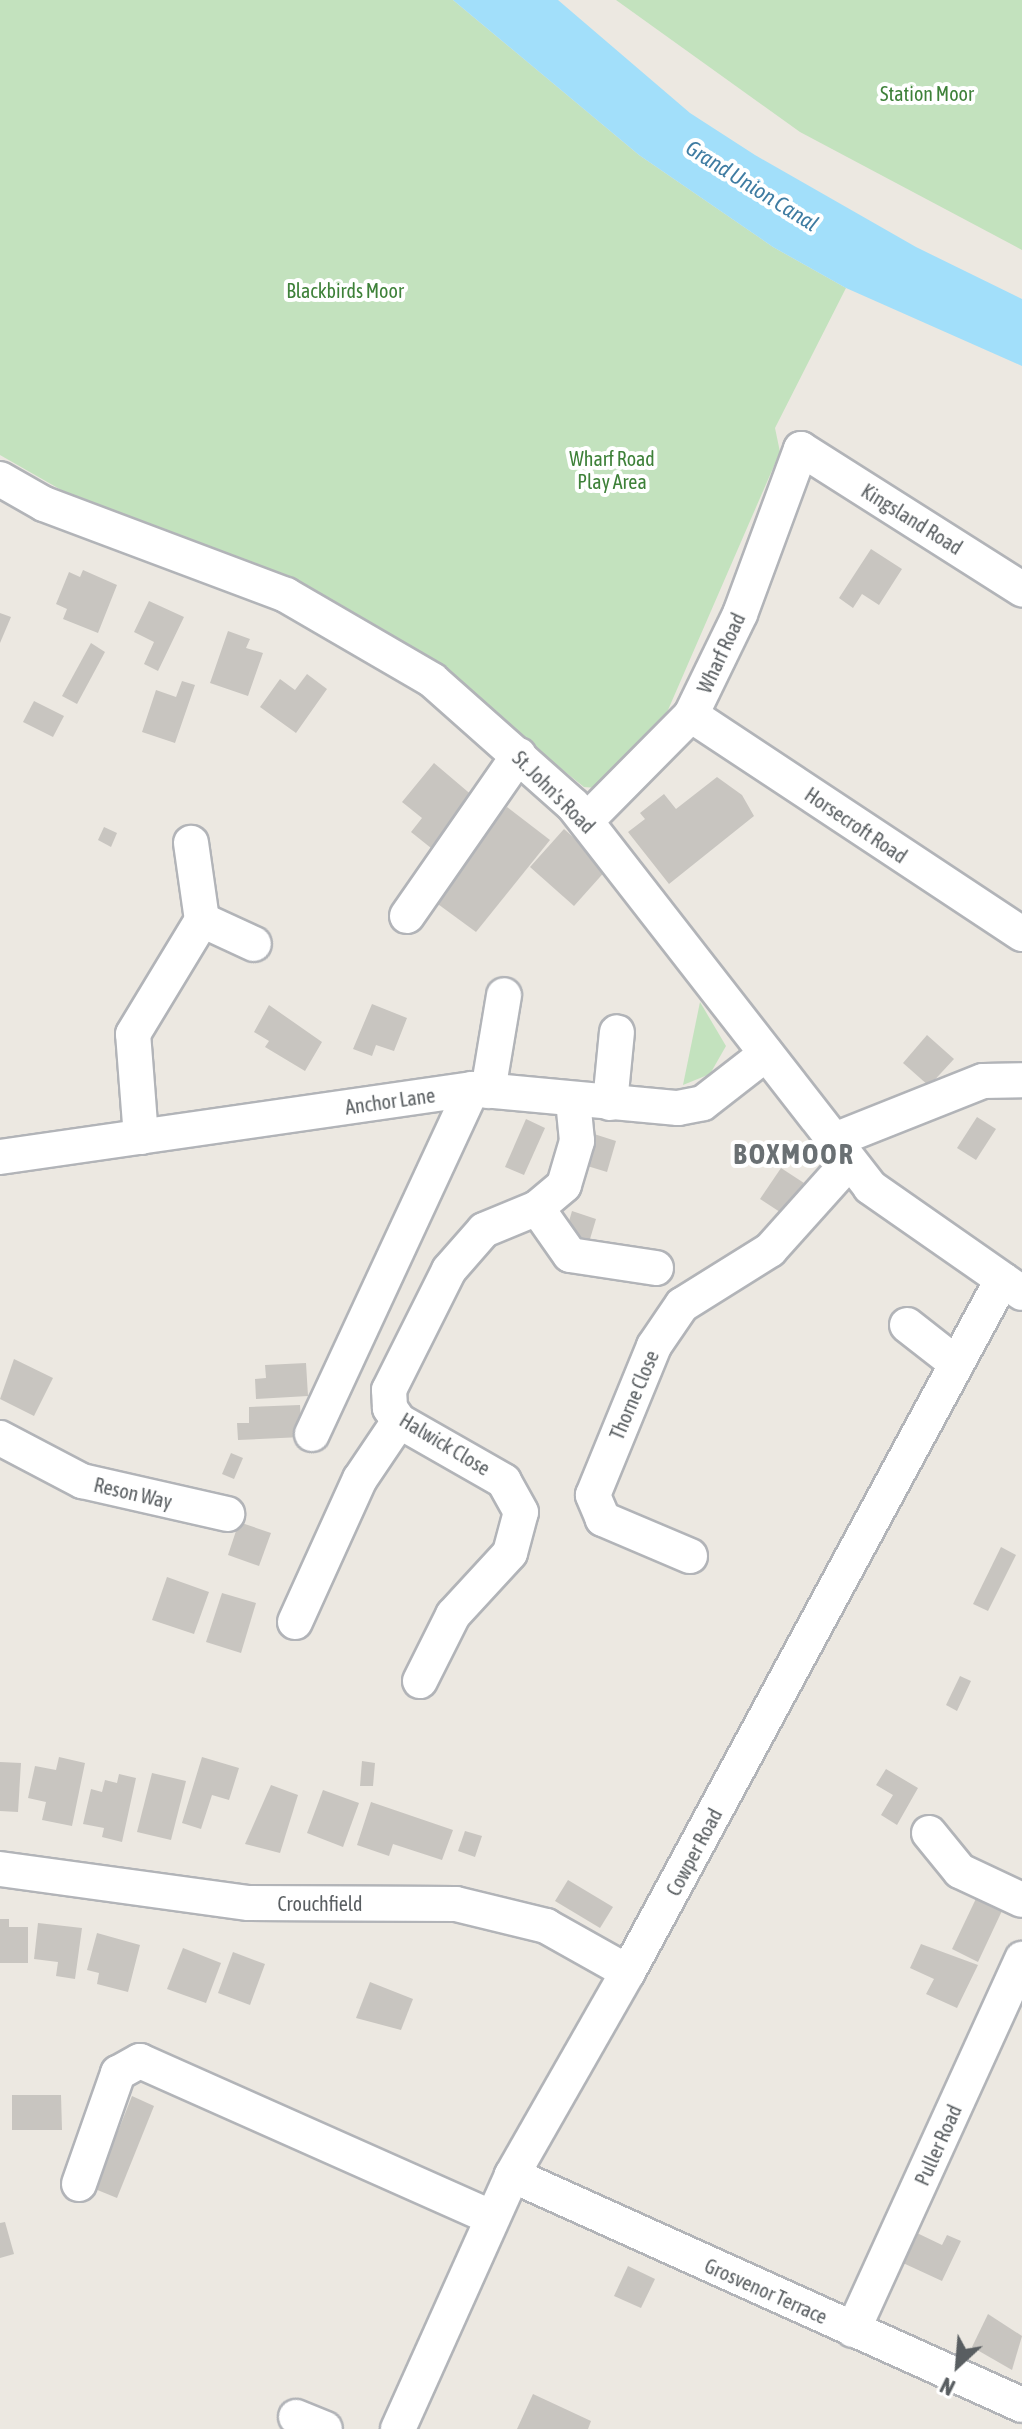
<!DOCTYPE html>
<style>
body{margin:0}
#map{position:relative;width:1022px;height:2429px;overflow:hidden;background:#ece8e1;font-family:"Asap Condensed",sans-serif}
div>[style]{position:absolute}
.green>*{inset:0;background:#c3e2be}
.water>*{inset:0;background:#a2dffa}
.building>*{inset:0;background:#c8c5c0}
.roads{filter:drop-shadow(2px 0 #b2b4b8) drop-shadow(-2px 0 #b2b4b8) drop-shadow(0 2px #b2b4b8) drop-shadow(0 -2px #b2b4b8)}
.minor>*{height:34px;margin:-17px;padding:0 17px;transform-origin:17px;border-radius:17px;background:#fff}
span{translate:-50% -50%;white-space:nowrap;text-align:center;line-height:1.15;-webkit-text-stroke:8px #fff;paint-order:stroke}
.park-label{font-size:20px;color:#3e8139}
.street-label{font-size:20px;color:#595e61}
.water-label{font-size:22px;color:#3f7ca2;font-style:italic}
.district-label{font-size:28px;color:#6a7073;font-weight:700;letter-spacing:2px}
.north{position:absolute;left:918px;top:2325px;width:80px;height:80px;-webkit-text-stroke:6px #fff;paint-order:stroke;rotate:206deg;font-size:22px;font-weight:700;line-height:32px;text-align:center;color:#595e61}
.north::after{content:'';display:block;margin:auto;width:28px;height:36px;background:#595e61;clip-path:polygon(50% 0,100% 100%,50% 72%,0 100%)}
</style>
<div id="map">
<div class="green">
<div style="clip-path:polygon(0 0,453px 0,639px 155px,773px 247px,846px 288px,775px 428px,780px 452px,668px 710px,635px 755px,596px 788px,584px 787px,440px 672px,293px 581px,70px 495px,0 455px)"></div>
<div style="clip-path:polygon(616px 0,1022px 0,1022px 250px,800px 132px)"></div>
<div style="clip-path:polygon(700px 1002px,726px 1046px,710px 1074px,683px 1085px)"></div>
</div>
<div class="water">
<div style="clip-path:polygon(453px 0,558px 0,690px 113px,755px 155px,916px 247px,1022px 299px,1022px 366px,846px 288px,773px 247px,639px 155px)"></div>
</div>
<div class="building">
<div style="clip-path:polygon(871px 549px,902px 569px,879px 605px,862px 594px,853px 608px,839px 598px)"></div>
<div style="clip-path:polygon(83px 570px,117px 585px,98px 633px,63px 619px,67px 609px,56px 604px,69px 572px,80px 577px)"></div>
<div style="clip-path:polygon(149px 601px,184px 617px,158px 671px,144px 664px,154px 642px,134px 632px)"></div>
<div style="clip-path:polygon(0 613px,11px 617px,0 643px)"></div>
<div style="clip-path:polygon(228px 631px,250px 639px,246px 648px,263px 653px,248px 696px,210px 683px)"></div>
<div style="clip-path:polygon(91px 643px,105px 652px,77px 704px,62px 696px)"></div>
<div style="clip-path:polygon(307px 674px,327px 689px,296px 733px,260px 707px,280px 679px,295px 690px)"></div>
<div style="clip-path:polygon(182px 681px,195px 685px,175px 743px,142px 732px,156px 690px,176px 697px)"></div>
<div style="clip-path:polygon(34px 701px,64px 716px,53px 737px,23px 722px)"></div>
<div style="clip-path:polygon(434px 763px,474px 797px,431px 848px,411px 832px,422px 818px,402px 802px)"></div>
<div style="clip-path:polygon(717px 777px,742px 795px,754px 816px,669px 884px,628px 832px,645px 819px,640px 813px,664px 794px,676px 809px)"></div>
<div style="clip-path:polygon(507px 807px,550px 840px,476px 932px,431px 899px)"></div>
<div style="clip-path:polygon(104px 827px,117px 833px,111px 847px,98px 840px)"></div>
<div style="clip-path:polygon(564px 829px,608px 868px,574px 906px,530px 867px)"></div>
<div style="clip-path:polygon(372px 1004px,407px 1018px,394px 1051px,376px 1045px,372px 1056px,353px 1049px)"></div>
<div style="clip-path:polygon(269px 1005px,322px 1042px,305px 1071px,265px 1047px,269px 1041px,254px 1032px)"></div>
<div style="clip-path:polygon(927px 1035px,954px 1059px,929px 1086px,903px 1063px)"></div>
<div style="clip-path:polygon(977px 1117px,996px 1129px,976px 1160px,957px 1148px)"></div>
<div style="clip-path:polygon(526px 1119px,545px 1128px,524px 1175px,505px 1167px)"></div>
<div style="clip-path:polygon(594px 1134px,616px 1141px,607px 1172px,584px 1165px)"></div>
<div style="clip-path:polygon(781px 1168px,804px 1183px,783px 1214px,760px 1199px)"></div>
<div style="clip-path:polygon(572px 1211px,596px 1219px,587px 1249px,563px 1242px)"></div>
<div style="clip-path:polygon(14px 1359px,53px 1378px,34px 1416px,0 1399px)"></div>
<div style="clip-path:polygon(306px 1363px,308px 1396px,256px 1399px,255px 1379px,266px 1378px,265px 1365px)"></div>
<div style="clip-path:polygon(300px 1405px,302px 1437px,238px 1440px,237px 1423px,249px 1423px,249px 1407px)"></div>
<div style="clip-path:polygon(231px 1453px,243px 1458px,234px 1479px,222px 1474px)"></div>
<div style="clip-path:polygon(239px 1522px,271px 1533px,259px 1566px,228px 1555px)"></div>
<div style="clip-path:polygon(1001px 1547px,1016px 1555px,988px 1611px,973px 1604px)"></div>
<div style="clip-path:polygon(167px 1577px,209px 1592px,194px 1634px,152px 1620px)"></div>
<div style="clip-path:polygon(222px 1593px,256px 1603px,241px 1653px,206px 1642px)"></div>
<div style="clip-path:polygon(960px 1676px,971px 1681px,957px 1711px,946px 1705px)"></div>
<div style="clip-path:polygon(59px 1757px,85px 1763px,72px 1826px,42px 1820px,46px 1802px,28px 1798px,35px 1766px,56px 1770px)"></div>
<div style="clip-path:polygon(202px 1757px,239px 1768px,229px 1800px,212px 1795px,201px 1829px,182px 1823px)"></div>
<div style="clip-path:polygon(362px 1761px,375px 1763px,373px 1786px,360px 1786px)"></div>
<div style="clip-path:polygon(0 1762px,21px 1763px,18px 1812px,0 1811px)"></div>
<div style="clip-path:polygon(886px 1769px,918px 1788px,897px 1825px,881px 1815px,893px 1795px,876px 1785px)"></div>
<div style="clip-path:polygon(152px 1773px,186px 1781px,171px 1840px,137px 1832px)"></div>
<div style="clip-path:polygon(119px 1774px,136px 1778px,122px 1842px,102px 1837px,104px 1828px,83px 1824px,91px 1789px,102px 1792px,105px 1780px,117px 1783px)"></div>
<div style="clip-path:polygon(271px 1785px,298px 1795px,280px 1853px,245px 1844px)"></div>
<div style="clip-path:polygon(323px 1790px,359px 1803px,343px 1847px,307px 1833px)"></div>
<div style="clip-path:polygon(371px 1802px,453px 1830px,442px 1860px,393px 1844px,389px 1856px,357px 1845px)"></div>
<div style="clip-path:polygon(465px 1831px,482px 1836px,475px 1857px,458px 1851px)"></div>
<div style="clip-path:polygon(568px 1880px,613px 1907px,600px 1928px,555px 1901px)"></div>
<div style="clip-path:polygon(982px 1886px,1008px 1898px,978px 1962px,952px 1949px)"></div>
<div style="clip-path:polygon(0 1919px,9px 1919px,9px 1927px,28px 1927px,28px 1963px,0 1963px)"></div>
<div style="clip-path:polygon(38px 1923px,82px 1928px,75px 1979px,56px 1976px,58px 1962px,34px 1959px)"></div>
<div style="clip-path:polygon(97px 1933px,140px 1945px,128px 1992px,97px 1984px,99px 1973px,87px 1970px)"></div>
<div style="clip-path:polygon(921px 1944px,978px 1965px,957px 2008px,926px 1994px,934px 1979px,910px 1968px)"></div>
<div style="clip-path:polygon(183px 1948px,221px 1963px,206px 2003px,167px 1989px)"></div>
<div style="clip-path:polygon(233px 1952px,265px 1964px,250px 2005px,218px 1993px)"></div>
<div style="clip-path:polygon(370px 1982px,413px 1999px,401px 2030px,356px 2018px)"></div>
<div style="clip-path:polygon(12px 2095px,61px 2095px,62px 2130px,12px 2130px)"></div>
<div style="clip-path:polygon(132px 2096px,154px 2106px,117px 2198px,95px 2189px)"></div>
<div style="clip-path:polygon(5px 2222px,14px 2254px,0 2258px,0 2223px)"></div>
<div style="clip-path:polygon(917px 2233px,942px 2245px,947px 2235px,961px 2241px,942px 2281px,903px 2263px)"></div>
<div style="clip-path:polygon(628px 2266px,655px 2279px,641px 2308px,614px 2296px)"></div>
<div style="clip-path:polygon(988px 2314px,1022px 2336px,1012px 2370px,972px 2347px)"></div>
<div style="clip-path:polygon(533px 2394px,591px 2421px,588px 2429px,517px 2429px)"></div>
</div>
<div class="roads">
<div class="minor">
<div style="left:0;top:479px;width:51px;rotate:29.6deg"></div>
<div style="left:44px;top:504px;width:259px;rotate:20.6deg"></div>
<div style="left:286px;top:595px;width:169px;rotate:30.2deg"></div>
<div style="left:432px;top:680px;width:188px;rotate:41.6deg"></div>
<div style="left:573px;top:805px;width:484px;rotate:52.1deg"></div>
<div style="left:870px;top:1187px;width:185px;rotate:34.9deg"></div>
<div style="left:691px;top:715px;width:397px;rotate:33.5deg"></div>
<div style="left:586px;top:821px;width:149px;rotate:-45.3deg"></div>
<div style="left:691px;top:715px;width:112px;rotate:-64.1deg"></div>
<div style="left:740px;top:614px;width:176px;rotate:-69.7deg"></div>
<div style="left:801px;top:449px;width:262px;rotate:32.4deg"></div>
<div style="left:407px;top:916px;width:196px;rotate:-55.2deg"></div>
<div style="left:202px;top:920px;width:57px;rotate:24.8deg"></div>
<div style="left:488px;top:1091px;width:97px;rotate:-80.5deg"></div>
<div style="left:610px;top:1103px;width:71px;rotate:-84.4deg"></div>
<div style="left:141px;top:1137px;width:103px;rotate:-94.4deg"></div>
<div style="left:133px;top:1034px;width:133px;rotate:-58.8deg"></div>
<div style="left:202px;top:920px;width:78px;rotate:-98.1deg"></div>
<div style="left:832px;top:1141px;width:162px;rotate:-21.7deg"></div>
<div style="left:983px;top:1081px;width:39px;rotate:-1deg"></div>
<div style="left:0;top:1157px;width:477px;rotate:-8.2deg"></div>
<div style="left:472px;top:1089px;width:207px;rotate:5.3deg"></div>
<div style="left:678px;top:1108px;width:25px;rotate:-11deg"></div>
<div style="left:703px;top:1103px;width:80px;rotate:-37.9deg"></div>
<div style="left:537px;top:1208px;width:57px;rotate:54.9deg"></div>
<div style="left:570px;top:1255px;width:87px;rotate:8.6deg"></div>
<div style="left:907px;top:1325px;width:63px;rotate:38deg"></div>
<div style="left:312px;top:1434px;width:380px;rotate:-65.1deg"></div>
<div style="left:0;top:1438px;width:93px;rotate:27.7deg"></div>
<div style="left:82px;top:1481px;width:149px;rotate:12.8deg"></div>
<div style="left:690px;top:1556px;width:95px;rotate:-157deg"></div>
<div style="left:603px;top:1519px;width:26px;rotate:-113deg"></div>
<div style="left:593px;top:1495px;width:161px;rotate:-67.7deg"></div>
<div style="left:654px;top:1346px;width:50px;rotate:-55.7deg"></div>
<div style="left:682px;top:1305px;width:104px;rotate:-32deg"></div>
<div style="left:770px;top:1250px;width:118px;rotate:-48.1deg"></div>
<div style="left:295px;top:1622px;width:157px;rotate:-65.6deg"></div>
<div style="left:360px;top:1479px;width:70px;rotate:-56.1deg"></div>
<div style="left:420px;top:1681px;width:74px;rotate:-63.4deg"></div>
<div style="left:453px;top:1615px;width:84px;rotate:-47.4deg"></div>
<div style="left:510px;top:1553px;width:42px;rotate:-75deg"></div>
<div style="left:521px;top:1512px;width:35px;rotate:-119deg"></div>
<div style="left:504px;top:1481px;width:121px;rotate:-150.3deg"></div>
<div style="left:399px;top:1421px;width:16px;rotate:-125deg"></div>
<div style="left:390px;top:1408px;width:18px;rotate:-93deg"></div>
<div style="left:389px;top:1390px;width:134px;rotate:-63.4deg"></div>
<div style="left:449px;top:1270px;width:53px;rotate:-48.8deg"></div>
<div style="left:484px;top:1230px;width:57px;rotate:-22.5deg"></div>
<div style="left:537px;top:1208px;width:35px;rotate:-40deg"></div>
<div style="left:564px;top:1185px;width:46px;rotate:-73.5deg"></div>
<div style="left:577px;top:1141px;width:41px;rotate:-95.6deg"></div>
<div style="left:929px;top:1833px;width:49px;rotate:50.8deg"></div>
<div style="left:960px;top:1871px;width:68px;rotate:25.1deg"></div>
<div style="left:0;top:1869px;width:251px;rotate:7.8deg"></div>
<div style="left:249px;top:1903px;width:207px;rotate:0.3deg"></div>
<div style="left:456px;top:1904px;width:93px;rotate:13.7deg"></div>
<div style="left:546px;top:1926px;width:94px;rotate:29.3deg"></div>
<div style="left:512px;top:2175px;width:559px;rotate:24.27deg"></div>
<div style="left:79px;top:2184px;width:118px;rotate:-70.6deg"></div>
<div style="left:118px;top:2073px;width:25px;rotate:-29deg"></div>
<div style="left:140px;top:2061px;width:385px;rotate:24deg"></div>
<div style="left:853px;top:2330px;width:408px;rotate:-65.5deg"></div>
<div style="left:296px;top:2417px;width:31px;rotate:22deg"></div>
<div style="left:398px;top:2429px;width:278px;rotate:-65.8deg"></div>
<div style="left:512px;top:2175px;width:234px;rotate:-60.3deg"></div>
<div style="left:628px;top:1972px;width:787px;rotate:-61.61deg"></div>
</div>
</div>
<div class="park-label">
<span style="left:927px;top:93px">Station Moor</span>
<span style="left:345px;top:290px">Blackbirds Moor</span>
<span style="left:612px;top:470px">Wharf Road<br>Play Area</span>
</div>
<div class="street-label">
<span style="left:912px;top:519px;rotate:32deg">Kingsland Road</span>
<span style="left:721px;top:653px;rotate:-65deg">Wharf Road</span>
<span style="left:554px;top:792px;rotate:45deg">St. John's Road</span>
<span style="left:856px;top:825px;rotate:34deg">Horsecroft Road</span>
<span style="left:390px;top:1101px;rotate:-8deg">Anchor Lane</span>
<span style="left:634px;top:1395px;rotate:-67deg">Thorne Close</span>
<span style="left:445px;top:1444px;rotate:31deg">Halwick Close</span>
<span style="left:133px;top:1493px;rotate:13deg">Reson Way</span>
<span style="left:694px;top:1852px;rotate:-62deg">Cowper Road</span>
<span style="left:320px;top:1903px">Crouchfield</span>
<span style="left:938px;top:2145px;rotate:-66deg">Puller Road</span>
<span style="left:766px;top:2291px;rotate:24deg">Grosvenor Terrace</span>
</div>
<div class="water-label">
<span style="left:752px;top:186px;rotate:32deg">Grand Union Canal</span>
</div>
<div class="district-label">
<span style="left:794px;top:1154px">BOXMOOR</span>
</div>
<div class="north">N</div>
</div>
